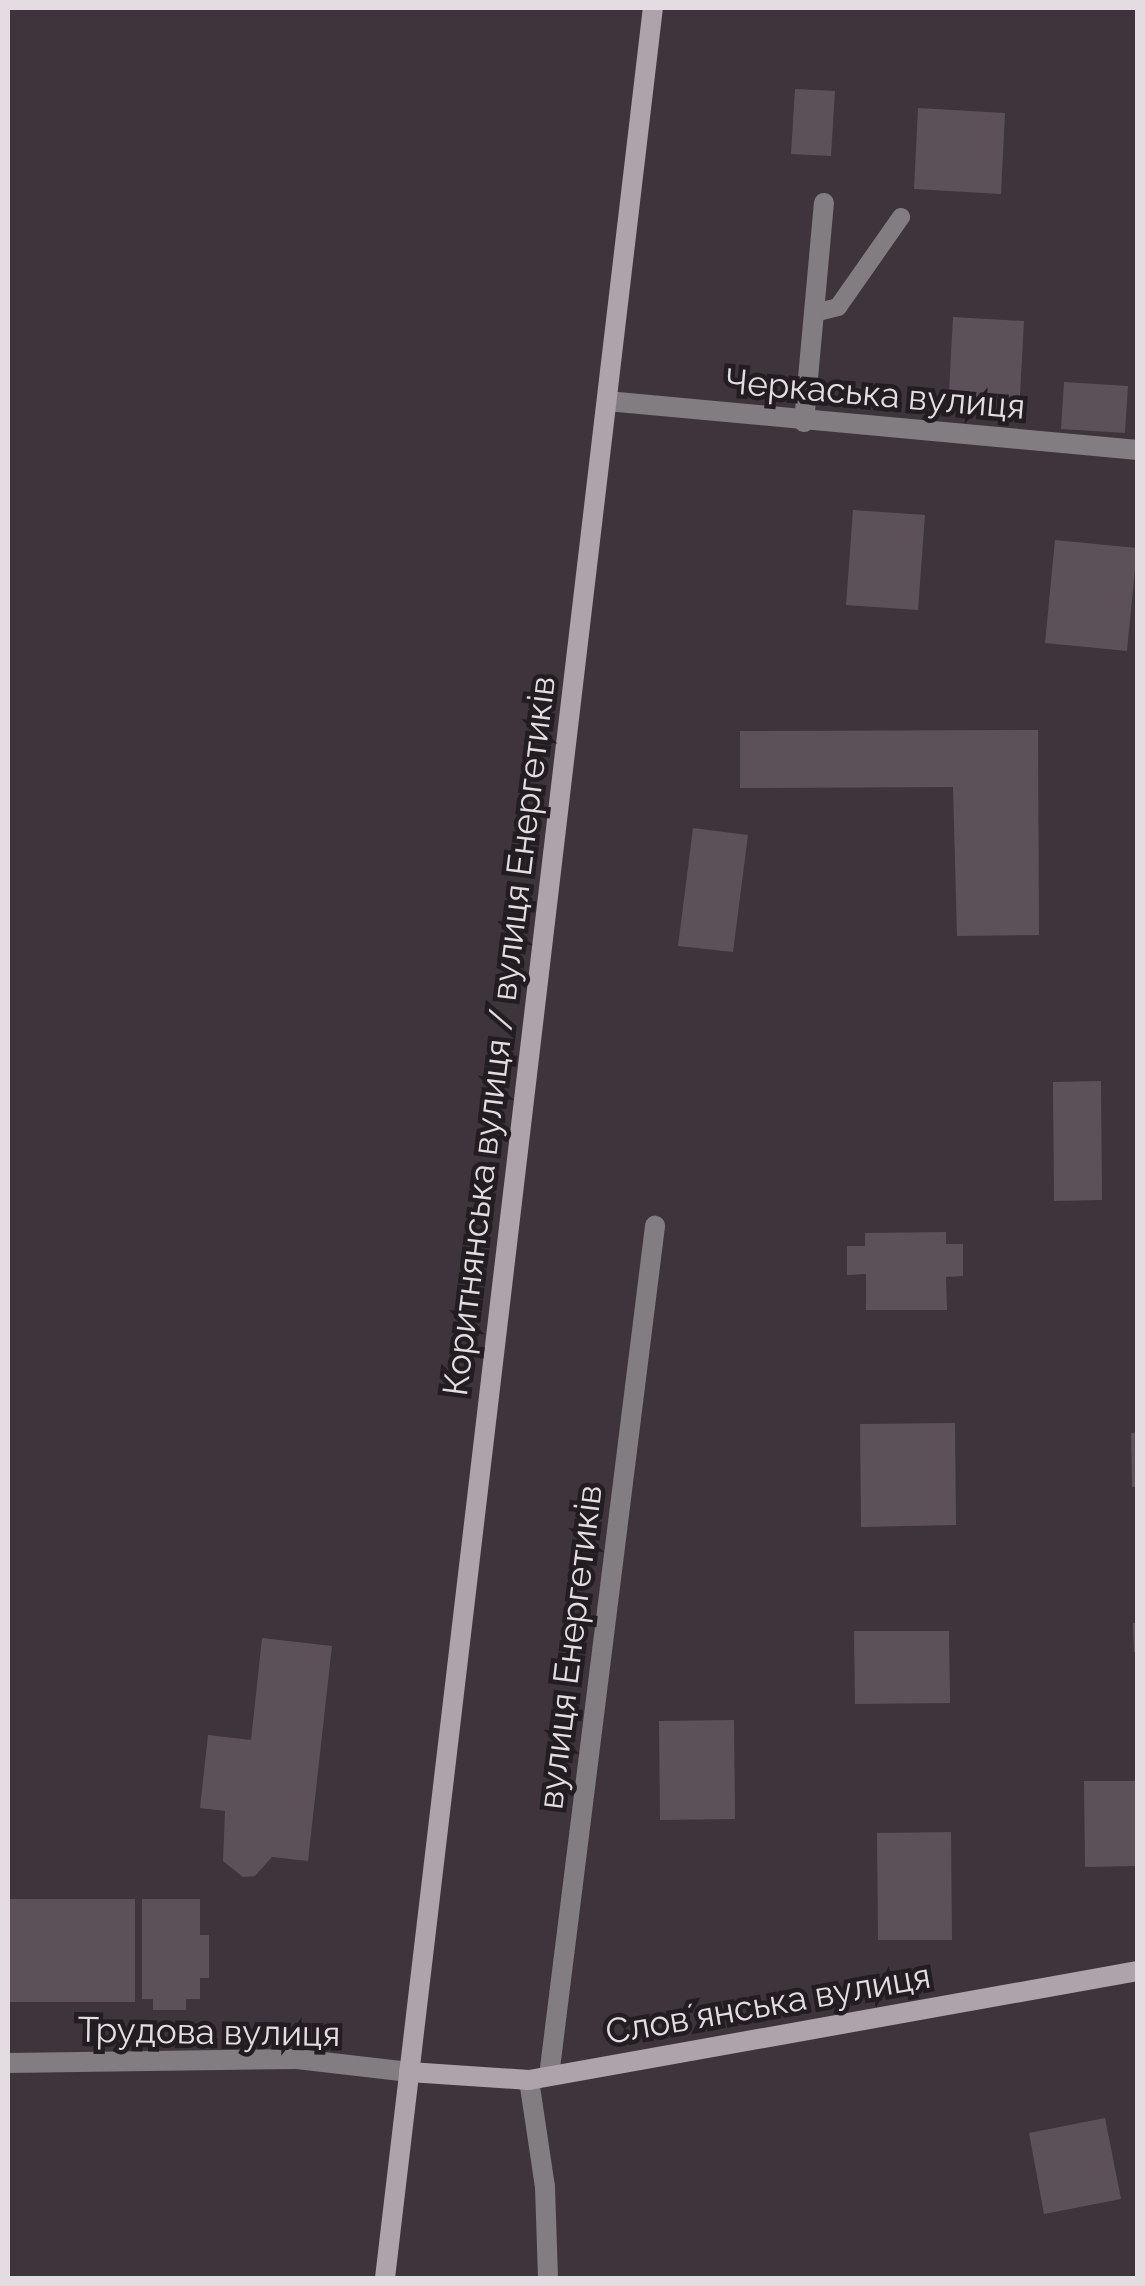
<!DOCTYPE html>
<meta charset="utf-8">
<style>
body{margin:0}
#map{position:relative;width:1145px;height:2286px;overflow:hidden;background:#3e343b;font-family:Raleway,sans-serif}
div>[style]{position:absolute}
.building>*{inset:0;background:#5c5159}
.lane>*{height:18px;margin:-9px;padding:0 9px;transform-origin:9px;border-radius:9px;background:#827d81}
.street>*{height:20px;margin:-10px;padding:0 10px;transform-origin:10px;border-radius:10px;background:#827d81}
.secondary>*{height:20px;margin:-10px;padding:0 10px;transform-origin:10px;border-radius:10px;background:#aca4aa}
span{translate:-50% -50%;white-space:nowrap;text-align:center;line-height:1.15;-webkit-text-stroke:9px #221d21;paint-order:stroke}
.street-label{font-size:35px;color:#e3dce1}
.frame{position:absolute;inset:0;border:10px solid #e3dce1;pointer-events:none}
</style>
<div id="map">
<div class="building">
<div style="clip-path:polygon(795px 89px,835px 91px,831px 156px,791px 154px)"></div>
<div style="clip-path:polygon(918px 108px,1005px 113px,1001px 194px,914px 189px)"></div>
<div style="clip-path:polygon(953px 317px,1024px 321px,1019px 414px,948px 410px)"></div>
<div style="clip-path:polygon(1064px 382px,1128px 386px,1125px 433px,1061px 429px)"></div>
<div style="clip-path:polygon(853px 510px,925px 515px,918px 610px,846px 605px)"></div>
<div style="clip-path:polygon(1055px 540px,1137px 548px,1127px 651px,1045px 643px)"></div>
<div style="clip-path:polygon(1038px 730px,1039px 935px,957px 936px,953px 787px,740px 788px,740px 731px)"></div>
<div style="clip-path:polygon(693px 828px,748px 835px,733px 952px,678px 946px)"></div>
<div style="clip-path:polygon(1101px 1081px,1102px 1200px,1054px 1201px,1053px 1082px)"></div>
<div style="clip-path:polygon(946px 1232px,946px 1244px,963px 1244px,963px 1276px,946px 1277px,947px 1310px,866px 1310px,866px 1274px,847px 1275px,847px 1246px,865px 1246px,865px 1233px)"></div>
<div style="clip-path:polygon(955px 1423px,956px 1525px,861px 1527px,860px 1424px)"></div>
<div style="clip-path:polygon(1138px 1432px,1138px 1487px,1132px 1487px,1131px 1433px)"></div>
<div style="clip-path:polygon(1133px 1623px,1138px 1623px,1138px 1652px,1134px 1652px)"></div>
<div style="clip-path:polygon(854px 1631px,949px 1631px,950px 1703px,855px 1704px)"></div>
<div style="clip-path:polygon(262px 1638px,332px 1646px,308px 1861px,272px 1857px,255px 1876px,243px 1877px,223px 1861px,225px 1811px,200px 1808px,208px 1735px,251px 1740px)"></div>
<div style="clip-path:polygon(734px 1720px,735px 1819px,660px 1820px,659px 1721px)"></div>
<div style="clip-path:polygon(1084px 1781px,1138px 1781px,1138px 1866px,1085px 1867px)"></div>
<div style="clip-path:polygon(951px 1832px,952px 1940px,878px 1940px,877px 1833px)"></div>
<div style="clip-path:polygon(8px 1899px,135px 1899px,135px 2002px,8px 2002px)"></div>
<div style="clip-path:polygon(142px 1899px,200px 1899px,200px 1935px,209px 1935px,209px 1978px,200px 1978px,200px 1999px,186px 1999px,186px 2010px,153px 2010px,153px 1999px,142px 1999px)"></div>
<div style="clip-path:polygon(1105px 2118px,1121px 2199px,1044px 2214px,1029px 2133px)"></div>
</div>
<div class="lane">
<div style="left:814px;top:313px;width:25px;rotate:-14deg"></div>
<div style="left:838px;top:307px;width:110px;rotate:-55deg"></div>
</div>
<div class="street">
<div style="left:607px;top:401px;width:533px;rotate:5.27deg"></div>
<div style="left:804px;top:422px;width:220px;rotate:-84.8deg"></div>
<div style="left:8px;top:2063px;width:289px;rotate:-0.8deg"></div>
<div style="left:297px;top:2059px;width:113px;rotate:6.6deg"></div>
<div style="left:549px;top:2076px;width:857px;rotate:-82.89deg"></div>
<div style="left:529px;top:2080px;width:108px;rotate:81.5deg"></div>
<div style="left:545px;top:2187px;width:91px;rotate:88.1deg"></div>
</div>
<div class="secondary">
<div style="left:409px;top:2072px;width:120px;rotate:3.8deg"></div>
<div style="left:529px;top:2080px;width:619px;rotate:-10.15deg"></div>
<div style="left:385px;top:2278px;width:2286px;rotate:-83.27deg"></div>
</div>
<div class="street-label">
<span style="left:875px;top:394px;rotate:5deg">Черкаська вулиця</span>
<span style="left:499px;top:1036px;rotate:-83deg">Коритнянська вулиця / вулиця Енергетиків</span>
<span style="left:570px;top:1647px;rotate:-83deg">вулиця Енергетиків</span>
<span style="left:768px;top:2004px;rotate:-10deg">Словʼянська вулиця</span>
<span style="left:209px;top:2032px;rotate:1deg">Трудова вулиця</span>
</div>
<div class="frame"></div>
</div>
